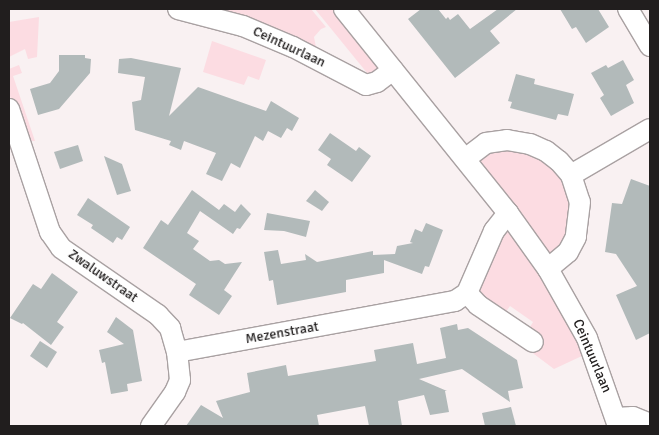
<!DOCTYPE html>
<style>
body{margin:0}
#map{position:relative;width:659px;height:435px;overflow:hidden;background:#f9f1f2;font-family:Signika,sans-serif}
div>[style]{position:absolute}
.green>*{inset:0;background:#fcdce2}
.building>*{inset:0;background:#b2baba}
.roads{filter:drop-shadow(1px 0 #a9a1a2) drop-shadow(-1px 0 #a9a1a2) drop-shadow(0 1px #a9a1a2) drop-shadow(0 -1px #a9a1a2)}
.minor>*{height:20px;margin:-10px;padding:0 10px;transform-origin:10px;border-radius:10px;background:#fff}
span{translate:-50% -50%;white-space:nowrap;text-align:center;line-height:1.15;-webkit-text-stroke:4px #fff;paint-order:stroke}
.street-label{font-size:14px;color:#211e1e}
.frame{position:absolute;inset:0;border:10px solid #211e1e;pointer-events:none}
</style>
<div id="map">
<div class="green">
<div style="clip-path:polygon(220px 9px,311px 9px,326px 27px,321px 29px,314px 37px,316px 47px,284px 32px)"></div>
<div style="clip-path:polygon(315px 9px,335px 9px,380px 67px,372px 79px)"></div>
<div style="clip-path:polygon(39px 17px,37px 57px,28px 59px,25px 49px,9px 57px,9px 22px)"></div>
<div style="clip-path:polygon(212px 41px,266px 60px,259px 80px,248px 76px,244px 85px,203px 72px)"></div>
<div style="clip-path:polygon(19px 65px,22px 73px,13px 76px,35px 141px,32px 141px,22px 132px,9px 93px,9px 69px)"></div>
<div style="clip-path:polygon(500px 145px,554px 162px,575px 197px,572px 234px,555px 254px,547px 252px,481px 167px,479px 156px)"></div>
<div style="clip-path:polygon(509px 230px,515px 234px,565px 314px,584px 355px,554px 369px,530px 351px,527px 332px,533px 322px,510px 306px,503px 316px,476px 289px,500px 233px)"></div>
</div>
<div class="building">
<div style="clip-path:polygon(421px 9px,438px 9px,446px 19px,448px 17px,450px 20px,458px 14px,470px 29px,498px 9px,517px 9px,490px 31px,500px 43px,455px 78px,408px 19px)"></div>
<div style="clip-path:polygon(560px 9px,598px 9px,609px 27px,586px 43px,576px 27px,572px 29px)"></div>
<div style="clip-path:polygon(59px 55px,85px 55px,85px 58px,91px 59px,90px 73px,59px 109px,38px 115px,30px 89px,50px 83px,59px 71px)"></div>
<div style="clip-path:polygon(131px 58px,181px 68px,169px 116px,198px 87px,266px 111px,271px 101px,299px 118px,292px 131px,287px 128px,281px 138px,268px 131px,263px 141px,255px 136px,240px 168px,231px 163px,222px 181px,206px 174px,216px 153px,184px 141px,181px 150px,169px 145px,171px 141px,135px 130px,132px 102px,141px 100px,145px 77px,118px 73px,119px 59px)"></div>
<div style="clip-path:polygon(623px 60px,634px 80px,626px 85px,634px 103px,611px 116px,600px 98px,604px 95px,591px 73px,606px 65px,608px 68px)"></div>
<div style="clip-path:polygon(516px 74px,535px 79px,534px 84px,574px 94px,568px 116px,558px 114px,556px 120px,510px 108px,512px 102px,508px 101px)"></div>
<div style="clip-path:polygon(330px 133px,356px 151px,359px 147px,371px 156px,352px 182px,327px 165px,331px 159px,318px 150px)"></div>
<div style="clip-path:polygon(78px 145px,83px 161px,60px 169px,54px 152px)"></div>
<div style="clip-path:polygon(104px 156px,122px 164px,131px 191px,117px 195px)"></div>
<div style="clip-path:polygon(631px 179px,650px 186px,650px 333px,636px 340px,616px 295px,637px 286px,616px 254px,605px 252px,612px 203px,622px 204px)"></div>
<div style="clip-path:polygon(192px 190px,219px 210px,224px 204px,235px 212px,241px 204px,251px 214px,240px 229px,237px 228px,233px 234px,200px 211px,187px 233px,199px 241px,193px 249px,210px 261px,219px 260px,225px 264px,242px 262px,224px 290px,232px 296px,219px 315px,189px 295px,196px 284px,143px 248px,161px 220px,168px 225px)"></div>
<div style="clip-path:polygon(315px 190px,329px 202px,322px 211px,306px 201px)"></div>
<div style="clip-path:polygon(88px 198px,130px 227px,122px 240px,117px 237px,113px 243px,91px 228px,93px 225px,77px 215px)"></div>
<div style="clip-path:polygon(267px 213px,310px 221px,306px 237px,284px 231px,264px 230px)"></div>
<div style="clip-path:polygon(426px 223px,443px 230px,429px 267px,425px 266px,422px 274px,384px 260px,384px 273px,346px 280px,346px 292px,277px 305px,273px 280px,269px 281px,264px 252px,278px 250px,281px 264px,306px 260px,305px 254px,317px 262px,373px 251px,373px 255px,395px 254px,397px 246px,413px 243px,410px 242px,415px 229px,422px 232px)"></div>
<div style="clip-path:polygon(52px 273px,78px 292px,57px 322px,64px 327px,51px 345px,23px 323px,22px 324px,10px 318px,33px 284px,41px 289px)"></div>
<div style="clip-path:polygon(116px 317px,133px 330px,142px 381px,127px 384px,128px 391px,111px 394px,105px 362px,102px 363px,99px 350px,124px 344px,107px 332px)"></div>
<div style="clip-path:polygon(457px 324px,458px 330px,468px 328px,517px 360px,523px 388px,508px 391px,510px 402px,462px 369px,419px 379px,447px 391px,445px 391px,449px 412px,430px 415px,424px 395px,398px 401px,402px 426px,369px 426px,365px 406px,317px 415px,319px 426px,186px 426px,201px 405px,223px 418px,216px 401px,250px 392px,247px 373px,286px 365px,288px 376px,376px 361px,374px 350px,413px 343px,417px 364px,446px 358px,440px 328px)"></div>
<div style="clip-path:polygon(40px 341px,57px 352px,47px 368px,30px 356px)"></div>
<div style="clip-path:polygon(511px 407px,516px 426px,485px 426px,482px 413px)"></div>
</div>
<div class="roads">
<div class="minor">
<div style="left:178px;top:9px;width:67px;rotate:14.7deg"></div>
<div style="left:243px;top:26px;width:54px;rotate:22.8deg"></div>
<div style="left:293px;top:47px;width:82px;rotate:27.5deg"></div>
<div style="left:366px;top:85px;width:11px;rotate:-15deg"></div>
<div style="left:377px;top:82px;width:20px;rotate:-37deg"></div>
<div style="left:344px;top:9px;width:262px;rotate:51.2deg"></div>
<div style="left:508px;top:213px;width:69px;rotate:54.5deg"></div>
<div style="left:548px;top:269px;width:79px;rotate:60.5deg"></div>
<div style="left:587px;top:338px;width:93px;rotate:70.6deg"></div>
<div style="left:628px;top:9px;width:43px;rotate:59.3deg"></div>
<div style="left:9px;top:109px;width:130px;rotate:71.6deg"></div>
<div style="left:50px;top:232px;width:19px;rotate:55deg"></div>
<div style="left:61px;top:248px;width:118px;rotate:34.6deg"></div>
<div style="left:158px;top:315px;width:18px;rotate:47deg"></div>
<div style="left:170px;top:328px;width:25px;rotate:74deg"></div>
<div style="left:465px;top:159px;width:26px;rotate:-37deg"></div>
<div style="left:486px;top:143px;width:21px;rotate:-8deg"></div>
<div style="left:507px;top:140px;width:23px;rotate:10deg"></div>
<div style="left:530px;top:144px;width:17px;rotate:24deg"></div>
<div style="left:546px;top:151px;width:16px;rotate:38deg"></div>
<div style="left:559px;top:161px;width:18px;rotate:49deg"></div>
<div style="left:571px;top:175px;width:28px;rotate:72deg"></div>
<div style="left:580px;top:202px;width:35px;rotate:97deg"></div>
<div style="left:576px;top:237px;width:17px;rotate:118deg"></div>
<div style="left:568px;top:252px;width:26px;rotate:140deg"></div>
<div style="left:571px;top:175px;width:91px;rotate:-30.2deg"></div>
<div style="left:467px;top:293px;width:16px;rotate:47deg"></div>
<div style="left:478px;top:305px;width:66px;rotate:33.9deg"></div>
<div style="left:616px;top:418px;width:17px;rotate:-3deg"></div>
<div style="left:633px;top:417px;width:18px;rotate:22deg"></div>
<div style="left:151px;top:426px;width:42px;rotate:-54.8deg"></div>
<div style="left:175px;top:392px;width:13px;rotate:-67deg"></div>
<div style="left:180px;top:380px;width:28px;rotate:-96deg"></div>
<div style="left:177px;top:352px;width:283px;rotate:-10.4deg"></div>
<div style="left:455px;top:301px;width:14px;rotate:-34deg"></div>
<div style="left:467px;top:293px;width:68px;rotate:-66.5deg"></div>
<div style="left:494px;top:231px;width:23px;rotate:-52deg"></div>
</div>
</div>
<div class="street-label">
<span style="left:289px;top:47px;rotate:25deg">Ceintuurlaan</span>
<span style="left:103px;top:276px;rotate:35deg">Zwaluwstraat</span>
<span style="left:282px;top:333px;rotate:-10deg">Mezenstraat</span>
<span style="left:592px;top:356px;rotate:67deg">Ceintuurlaan</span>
</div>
<div class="frame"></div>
</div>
